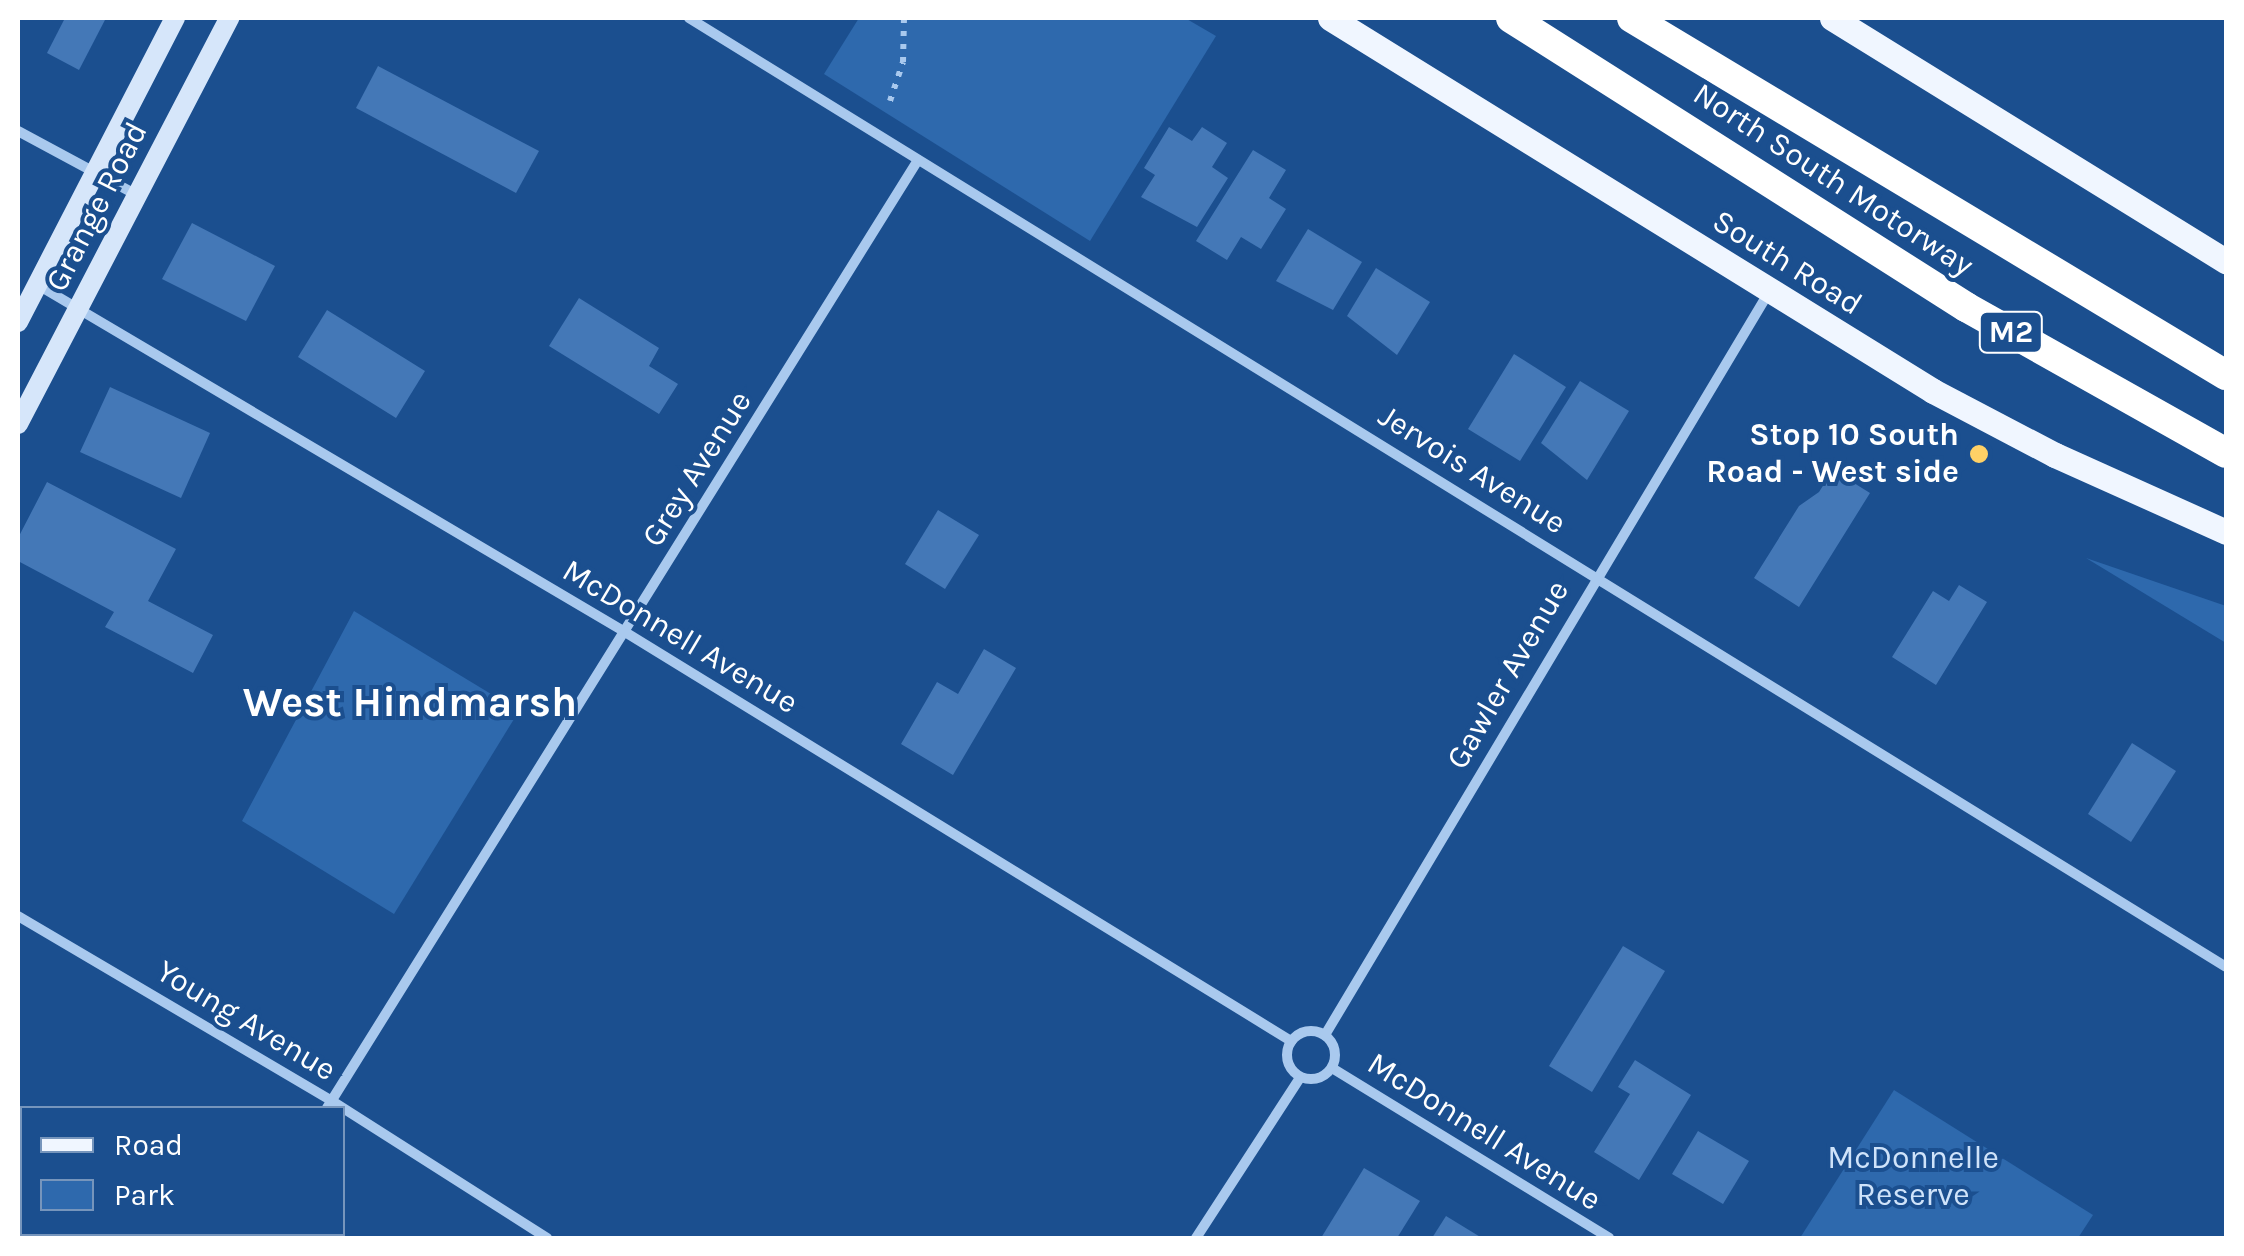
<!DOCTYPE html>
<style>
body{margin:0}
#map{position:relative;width:2244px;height:1256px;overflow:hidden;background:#1b4f8f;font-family:Karla,sans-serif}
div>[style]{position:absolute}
.green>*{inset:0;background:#2e69ad}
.building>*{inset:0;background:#4478b7}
.path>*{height:6px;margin-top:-3px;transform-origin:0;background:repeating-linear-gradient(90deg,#a9c9ee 0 5px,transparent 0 13px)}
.minor>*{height:10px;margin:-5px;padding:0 5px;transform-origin:5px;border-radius:5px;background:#a9c9ee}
.minor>.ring{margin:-5px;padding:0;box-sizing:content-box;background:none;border:10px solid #a9c9ee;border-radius:50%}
.secondary>*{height:20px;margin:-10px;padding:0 10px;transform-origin:10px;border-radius:10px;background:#d6e6fa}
.primary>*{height:25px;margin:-12.5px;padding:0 12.5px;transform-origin:12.5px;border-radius:12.5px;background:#f0f6ff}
.motorway>*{height:30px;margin:-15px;padding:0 15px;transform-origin:15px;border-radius:15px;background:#fff}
.dots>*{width:28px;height:28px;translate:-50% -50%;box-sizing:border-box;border:5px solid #1b4f8f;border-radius:50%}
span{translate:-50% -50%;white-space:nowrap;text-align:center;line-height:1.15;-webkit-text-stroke:8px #1b4f8f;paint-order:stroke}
.shield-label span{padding:2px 8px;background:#1b4f8f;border:2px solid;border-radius:8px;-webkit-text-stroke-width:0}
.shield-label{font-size:30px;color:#fff;font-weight:700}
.street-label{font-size:32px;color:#fff}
.poi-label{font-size:32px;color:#fff;font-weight:700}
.right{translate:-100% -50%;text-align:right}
.park-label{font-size:32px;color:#cfe3fa}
.district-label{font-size:42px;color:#fff;font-weight:700}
.frame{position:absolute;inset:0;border:20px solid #fff;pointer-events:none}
.legend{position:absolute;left:20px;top:1106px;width:325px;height:130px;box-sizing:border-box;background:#1b4f8f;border:2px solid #7695bc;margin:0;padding:12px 18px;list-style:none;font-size:30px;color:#fff}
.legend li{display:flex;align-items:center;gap:20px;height:50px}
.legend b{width:50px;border:2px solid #7695bc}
</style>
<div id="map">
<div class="green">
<div style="clip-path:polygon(859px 18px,1185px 18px,1216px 36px,1090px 241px,824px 74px)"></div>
<div style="clip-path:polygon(2086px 558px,2226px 606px,2226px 643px)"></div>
<div style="clip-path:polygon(354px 611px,519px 711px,394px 914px,242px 821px)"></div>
<div style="clip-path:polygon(1894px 1090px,2093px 1215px,2078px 1238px,1800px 1238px)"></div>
</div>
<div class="building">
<div style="clip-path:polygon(65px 18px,106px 18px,79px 70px,47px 53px)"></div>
<div style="clip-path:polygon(378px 66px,539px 151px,516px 193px,356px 108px)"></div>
<div style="clip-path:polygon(1169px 127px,1192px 141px,1202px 127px,1227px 143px,1212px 167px,1228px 178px,1197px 227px,1141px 197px,1155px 175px,1144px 168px)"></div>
<div style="clip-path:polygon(1253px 150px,1286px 170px,1269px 198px,1286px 209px,1261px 249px,1241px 237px,1227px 260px,1196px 241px)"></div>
<div style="clip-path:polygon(192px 223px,275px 266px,246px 321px,162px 279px)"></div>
<div style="clip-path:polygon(1308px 229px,1362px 262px,1333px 310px,1276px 281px)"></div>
<div style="clip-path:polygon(1376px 268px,1430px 302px,1397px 355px,1347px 316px)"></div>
<div style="clip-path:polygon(579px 298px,659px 348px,649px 366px,678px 384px,659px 414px,549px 346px)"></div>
<div style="clip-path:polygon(327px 310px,425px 371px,396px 418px,298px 357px)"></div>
<div style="clip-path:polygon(1514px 354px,1566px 387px,1520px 461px,1468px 429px)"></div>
<div style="clip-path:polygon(1580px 381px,1629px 411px,1587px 480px,1541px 443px)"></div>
<div style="clip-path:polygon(110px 387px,210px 433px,181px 498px,80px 452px)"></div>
<div style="clip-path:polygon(1833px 470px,1870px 493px,1799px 607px,1754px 578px,1799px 506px,1819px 492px)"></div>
<div style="clip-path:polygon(47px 482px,176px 549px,148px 601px,213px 635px,193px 673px,105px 627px,114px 612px,18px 561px,18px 538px)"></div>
<div style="clip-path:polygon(938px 510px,979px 535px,945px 589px,905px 564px)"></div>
<div style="clip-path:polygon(1959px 585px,1987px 602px,1936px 685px,1892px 657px,1933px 591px,1949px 601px)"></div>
<div style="clip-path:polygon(984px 649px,1016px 668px,953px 775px,901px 744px,937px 682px,958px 694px)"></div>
<div style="clip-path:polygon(2132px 743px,2176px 771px,2131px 842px,2088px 814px)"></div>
<div style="clip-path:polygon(1623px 946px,1665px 971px,1592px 1092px,1549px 1066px)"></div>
<div style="clip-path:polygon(1635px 1060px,1691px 1095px,1639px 1180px,1594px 1152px,1630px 1094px,1618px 1087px)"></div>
<div style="clip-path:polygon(1698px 1131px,1749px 1161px,1723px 1204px,1672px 1174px)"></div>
<div style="clip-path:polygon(1364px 1168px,1420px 1201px,1397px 1238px,1321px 1238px)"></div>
<div style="clip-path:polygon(1446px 1216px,1482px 1238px,1432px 1238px)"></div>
</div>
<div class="path">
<div style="left:890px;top:101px;width:41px;rotate:-71.6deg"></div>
<div style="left:903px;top:62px;width:44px;rotate:-88.7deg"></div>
</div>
<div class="minor">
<div style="left:689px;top:18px;width:1806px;rotate:31.69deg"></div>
<div style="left:18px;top:131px;width:135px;rotate:28.3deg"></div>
<div style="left:38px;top:285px;width:682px;rotate:30.59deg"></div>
<div style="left:625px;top:632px;width:782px;rotate:31.55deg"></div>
<div style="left:18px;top:916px;width:364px;rotate:30.5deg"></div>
<div style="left:332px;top:1101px;width:255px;rotate:32.5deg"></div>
<div class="ring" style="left:1287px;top:1031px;width:38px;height:38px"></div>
<div style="left:1325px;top:1035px;width:866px;rotate:-59.14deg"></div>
<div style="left:1332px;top:1068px;width:325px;rotate:31.5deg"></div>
<div style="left:327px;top:1108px;width:1117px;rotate:-58.06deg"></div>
<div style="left:246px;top:1238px;width:5px;rotate:-53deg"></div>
<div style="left:1196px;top:1238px;width:191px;rotate:-57deg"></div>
</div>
<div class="secondary">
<div style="left:18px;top:322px;width:342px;rotate:-62.7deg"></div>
<div style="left:18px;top:424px;width:458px;rotate:-62.5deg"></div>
</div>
<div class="primary">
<div style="left:1330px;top:18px;width:709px;rotate:31.74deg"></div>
<div style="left:1933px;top:391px;width:138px;rotate:27.7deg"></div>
<div style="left:2055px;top:455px;width:188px;rotate:24.2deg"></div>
<div style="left:1832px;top:18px;width:463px;rotate:31.7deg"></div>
</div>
<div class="motorway">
<div style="left:1511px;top:18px;width:539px;rotate:32.42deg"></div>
<div style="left:1966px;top:307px;width:298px;rotate:29.3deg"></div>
<div style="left:1632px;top:18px;width:693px;rotate:31.01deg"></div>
</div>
<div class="dots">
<div style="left:1979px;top:454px;background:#ffd166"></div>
</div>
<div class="shield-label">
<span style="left:2011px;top:332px">M2</span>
</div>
<div class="street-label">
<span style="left:1833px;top:180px;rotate:33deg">North South Motorway</span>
<span style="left:97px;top:207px;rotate:-63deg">Grange Road</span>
<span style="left:1787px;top:263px;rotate:32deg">South Road</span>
<span style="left:697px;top:469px;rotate:-58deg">Grey Avenue</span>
<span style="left:1472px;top:470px;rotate:32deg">Jervois Avenue</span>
<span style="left:680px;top:637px;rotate:31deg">McDonnell Avenue</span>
<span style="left:1508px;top:675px;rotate:-60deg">Gawler Avenue</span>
<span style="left:246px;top:1021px;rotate:31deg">Young Avenue</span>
<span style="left:1484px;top:1132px;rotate:32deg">McDonnell Avenue</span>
</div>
<div class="poi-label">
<span class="right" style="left:1959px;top:454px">Stop 10 South<br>Road - West side</span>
</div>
<div class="park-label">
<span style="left:1913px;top:1177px">McDonnelle<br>Reserve</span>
</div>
<div class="district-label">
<span style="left:410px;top:702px">West Hindmarsh</span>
</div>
<div class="frame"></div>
<ul class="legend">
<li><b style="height:12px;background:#f0f6ff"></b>Road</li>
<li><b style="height:28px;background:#2e69ad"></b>Park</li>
</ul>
</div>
